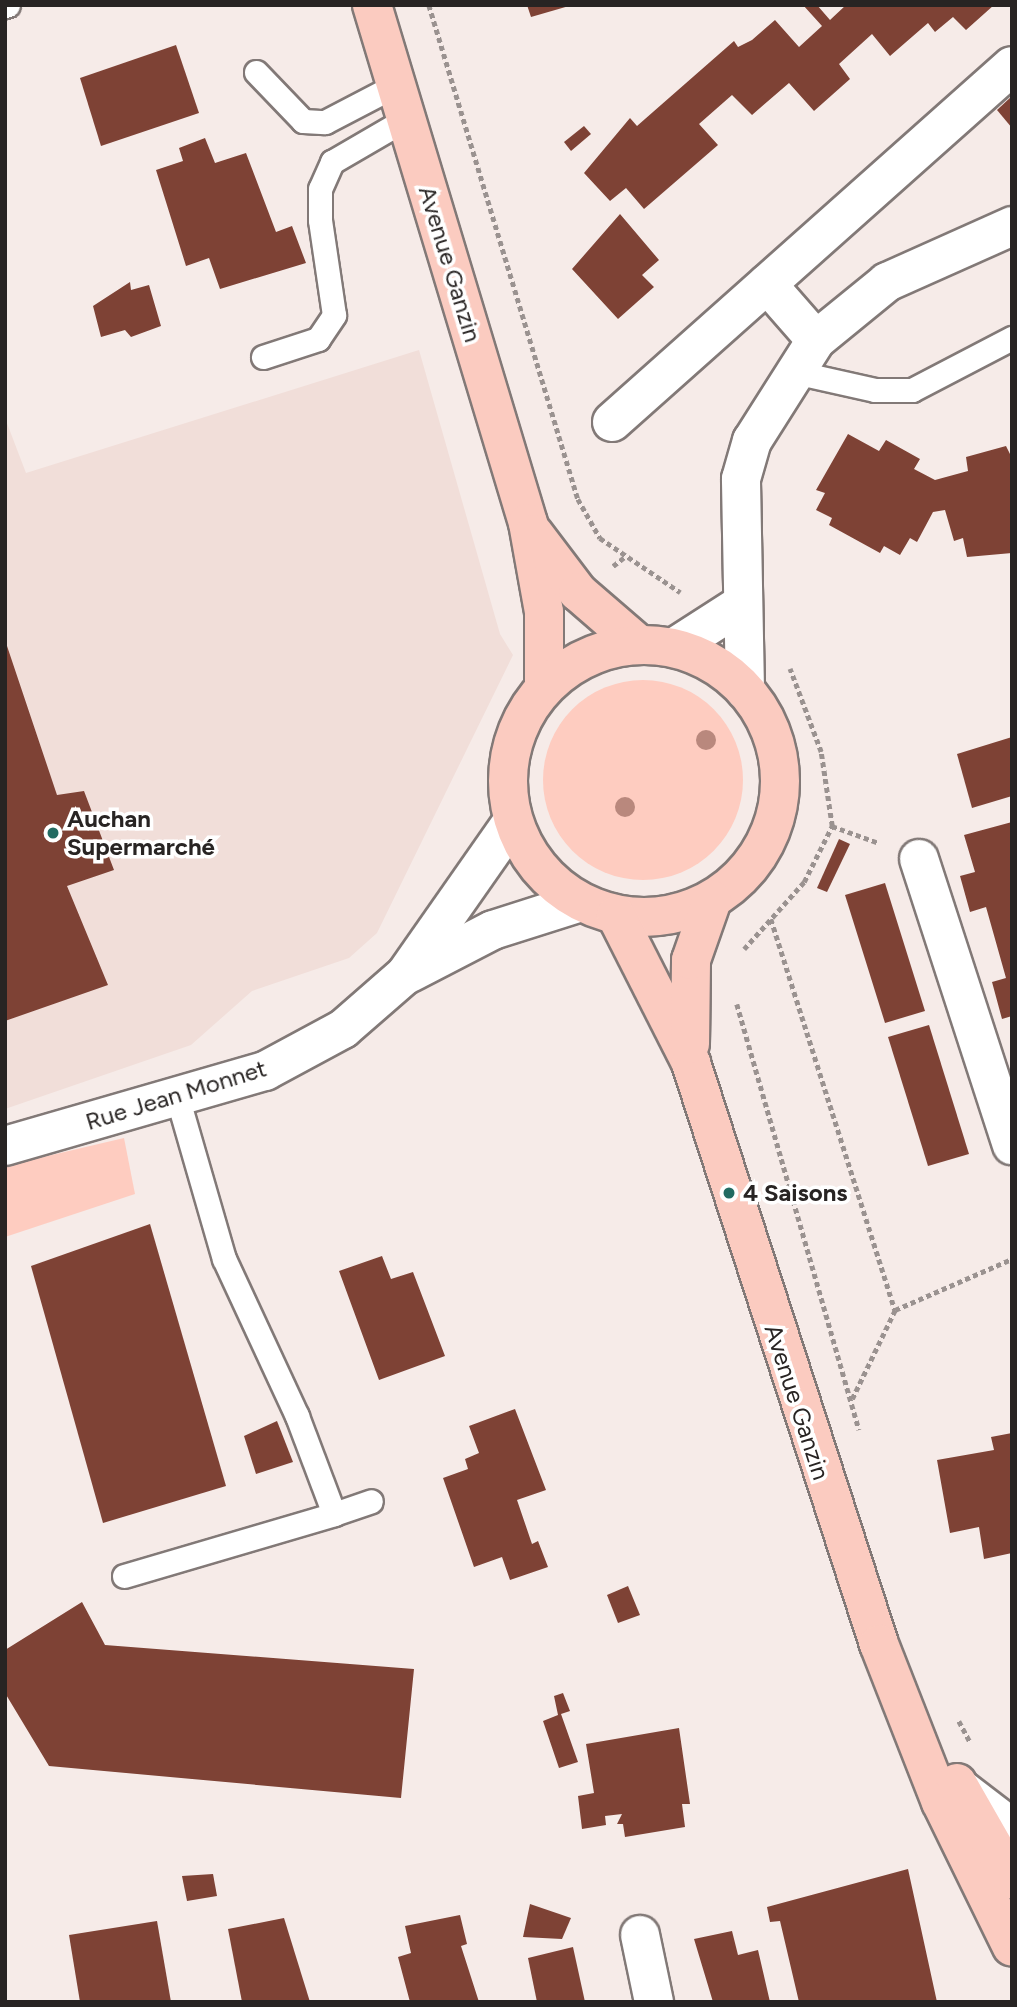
<!DOCTYPE html>
<meta charset="utf-8">
<style>
body{margin:0}
#map{position:relative;width:1017px;height:2007px;overflow:hidden;background:#f6ebe8;font-family:Figtree,sans-serif}
div>[style]{position:absolute}
.built>*{inset:0;background:#f1ded9}
.green>*{inset:0;background:#feccc0}
.round{border-radius:50%}
.building>*{inset:0;background:#7e4235}
.path>*{height:4.5px;margin-top:-2.25px;transform-origin:0;background:repeating-linear-gradient(90deg,#9a9290 0 5px,transparent 0 8.5px)}
.roads{filter:drop-shadow(2px 0 #827977) drop-shadow(-2px 0 #827977) drop-shadow(0 2px #827977) drop-shadow(0 -2px #827977)}
.lane>*{height:23px;margin:-11.5px;padding:0 11.5px;transform-origin:11.5px;border-radius:11.5px;background:#fff}
.street>*{height:38px;margin:-19px;padding:0 19px;transform-origin:19px;border-radius:19px;background:#fff}
.primary>*{height:38px;margin:-19px;padding:0 19px;transform-origin:19px;border-radius:19px;background:#fbcbc0}
.primary>.ring{margin:-19px;padding:0;box-sizing:content-box;background:none;border:38px solid #fbcbc0;border-radius:50%}
.trees>*{width:20px;height:20px;margin:-10px;border-radius:50%;background:#b9887d}
.dots>*{width:19px;height:19px;translate:-50% -50%;box-sizing:border-box;border:4px solid #fff;border-radius:50%}
span{translate:-50% -50%;white-space:nowrap;text-align:center;line-height:1.15;-webkit-text-stroke:7px #fff;paint-order:stroke}
.street-label{font-size:24px;color:#282423}
.poi-label{font-size:24px;color:#282423;font-weight:700}
.left{translate:0 -50%;text-align:left}
.frame{position:absolute;inset:0;border:7px solid #282423;pointer-events:none}
</style>
<div id="map">
<div class="built">
<div style="clip-path:polygon(419px 350px,500px 634px,513px 655px,377px 933px,349px 958px,252px 991px,191px 1045px,5px 1109px,5px 418px,26px 473px)"></div>
</div>
<div class="green">
<div class="round" style="left:543px;top:680px;width:200px;height:200px"></div>
<div style="clip-path:polygon(124px 1138px,135px 1194px,5px 1237px,5px 1166px)"></div>
</div>
<div class="building">
<div style="clip-path:polygon(527px 5px,569px 5px,569px 6px,531px 17px)"></div>
<div style="clip-path:polygon(803px 5px,817px 5px,830px 20px,846px 5px,994px 5px,966px 30px,953px 17px,935px 32px,928px 23px,890px 56px,872px 34px,839px 64px,850px 79px,814px 111px,789px 83px,752px 115px,732px 95px,699px 124px,718px 145px,644px 209px,626px 188px,610px 201px,584px 173px,630px 118px,637px 126px,734px 41px,738px 47px,752px 40px,775px 20px,799px 47px,822px 26px)"></div>
<div style="clip-path:polygon(176px 45px,199px 113px,101px 146px,80px 78px)"></div>
<div style="clip-path:polygon(1012px 96px,1012px 128px,997px 110px)"></div>
<div style="clip-path:polygon(584px 126px,591px 134px,571px 151px,564px 142px)"></div>
<div style="clip-path:polygon(205px 138px,215px 163px,246px 153px,276px 232px,292px 226px,306px 263px,220px 289px,209px 258px,186px 266px,156px 170px,183px 161px,179px 148px)"></div>
<div style="clip-path:polygon(620px 214px,659px 260px,642px 275px,654px 287px,618px 319px,572px 269px)"></div>
<div style="clip-path:polygon(130px 282px,131px 290px,149px 285px,161px 326px,131px 337px,125px 330px,101px 337px,93px 306px)"></div>
<div style="clip-path:polygon(848px 434px,879px 451px,886px 440px,920px 459px,914px 469px,935px 480px,968px 471px,966px 457px,1006px 446px,1012px 458px,1012px 553px,967px 557px,963px 538px,954px 541px,945px 510px,933px 512px,917px 542px,910px 538px,900px 555px,884px 546px,880px 553px,829px 525px,832px 518px,816px 510px,825px 493px,816px 490px)"></div>
<div style="clip-path:polygon(5px 640px,57px 795px,84px 791px,114px 870px,67px 886px,108px 985px,5px 1021px)"></div>
<div style="clip-path:polygon(1012px 737px,1012px 796px,972px 808px,957px 754px)"></div>
<div style="clip-path:polygon(1012px 822px,1012px 1016px,1002px 1019px,992px 982px,1006px 978px,986px 907px,970px 912px,960px 876px,975px 872px,964px 835px)"></div>
<div style="clip-path:polygon(839px 839px,850px 844px,827px 892px,817px 888px)"></div>
<div style="clip-path:polygon(885px 883px,925px 1011px,885px 1023px,845px 895px)"></div>
<div style="clip-path:polygon(929px 1025px,969px 1154px,928px 1166px,888px 1037px)"></div>
<div style="clip-path:polygon(150px 1224px,226px 1486px,103px 1523px,31px 1266px)"></div>
<div style="clip-path:polygon(382px 1256px,391px 1279px,413px 1272px,445px 1356px,379px 1380px,339px 1271px)"></div>
<div style="clip-path:polygon(515px 1409px,546px 1490px,517px 1500px,532px 1544px,538px 1541px,548px 1567px,510px 1580px,502px 1557px,474px 1567px,443px 1478px,468px 1469px,465px 1459px,479px 1453px,469px 1426px)"></div>
<div style="clip-path:polygon(277px 1421px,293px 1462px,256px 1474px,244px 1436px)"></div>
<div style="clip-path:polygon(1012px 1433px,1012px 1553px,984px 1559px,979px 1527px,950px 1533px,937px 1460px,994px 1450px,991px 1437px)"></div>
<div style="clip-path:polygon(628px 1586px,640px 1615px,618px 1623px,607px 1595px)"></div>
<div style="clip-path:polygon(82px 1602px,105px 1645px,414px 1669px,401px 1798px,49px 1766px,5px 1693px,5px 1650px)"></div>
<div style="clip-path:polygon(563px 1693px,570px 1711px,561px 1714px,578px 1762px,559px 1768px,543px 1721px,558px 1715px,554px 1696px)"></div>
<div style="clip-path:polygon(679px 1728px,690px 1804px,682px 1804px,685px 1827px,625px 1837px,623px 1824px,617px 1824px,622px 1814px,605px 1816px,606px 1825px,582px 1829px,578px 1796px,594px 1793px,586px 1744px)"></div>
<div style="clip-path:polygon(908px 1869px,937px 2002px,799px 2002px,780px 1921px,770px 1922px,767px 1907px)"></div>
<div style="clip-path:polygon(213px 1874px,217px 1896px,187px 1901px,182px 1876px)"></div>
<div style="clip-path:polygon(530px 1904px,571px 1918px,562px 1939px,523px 1937px)"></div>
<div style="clip-path:polygon(460px 1915px,467px 1944px,461px 1946px,479px 2002px,410px 2002px,398px 1957px,411px 1953px,405px 1926px)"></div>
<div style="clip-path:polygon(284px 1918px,310px 2002px,242px 2002px,228px 1929px)"></div>
<div style="clip-path:polygon(157px 1921px,171px 2002px,80px 2002px,69px 1935px)"></div>
<div style="clip-path:polygon(732px 1931px,738px 1955px,758px 1950px,770px 2002px,713px 2002px,694px 1939px)"></div>
<div style="clip-path:polygon(573px 1947px,585px 2002px,537px 2002px,528px 1958px)"></div>
</div>
<div class="path">
<div style="left:429px;top:5px;width:516px;rotate:73.22deg"></div>
<div style="left:578px;top:499px;width:45px;rotate:60.6deg"></div>
<div style="left:600px;top:538px;width:97px;rotate:34deg"></div>
<div style="left:613px;top:566px;width:16px;rotate:-38deg"></div>
<div style="left:832px;top:826px;width:50px;rotate:19.9deg"></div>
<div style="left:771px;top:919px;width:410px;rotate:72.4deg"></div>
<div style="left:744px;top:949px;width:90px;rotate:-48.2deg"></div>
<div style="left:804px;top:882px;width:63px;rotate:-63.4deg"></div>
<div style="left:832px;top:826px;width:75px;rotate:-98.5deg"></div>
<div style="left:821px;top:752px;width:89px;rotate:-110.5deg"></div>
<div style="left:737px;top:1004px;width:443px;rotate:74deg"></div>
<div style="left:852px;top:1399px;width:99px;rotate:-64.2deg"></div>
<div style="left:895px;top:1310px;width:128px;rotate:-23.6deg"></div>
<div style="left:959px;top:1721px;width:24px;rotate:62deg"></div>
</div>
<div class="roads">
<div class="lane">
<div style="left:5px;top:6px;width:3px;rotate:-18deg"></div>
<div style="left:256px;top:72px;width:68px;rotate:46.2deg"></div>
<div style="left:303px;top:121px;width:22px;rotate:3deg"></div>
<div style="left:325px;top:122px;width:80px;rotate:-27.5deg"></div>
<div style="left:263px;top:357px;width:58px;rotate:-18.1deg"></div>
<div style="left:318px;top:339px;width:29px;rotate:-56deg"></div>
<div style="left:334px;top:315px;width:96px;rotate:-98.4deg"></div>
<div style="left:320px;top:220px;width:31px;rotate:-90deg"></div>
<div style="left:320px;top:189px;width:30px;rotate:-66deg"></div>
<div style="left:332px;top:162px;width:86px;rotate:-30.2deg"></div>
<div style="left:799px;top:373px;width:78px;rotate:12.6deg"></div>
<div style="left:875px;top:390px;width:37px"></div>
<div style="left:912px;top:390px;width:113px;rotate:-27.5deg"></div>
<div style="left:334px;top:1514px;width:39px;rotate:-19deg"></div>
<div style="left:124px;top:1576px;width:219px;rotate:-16.4deg"></div>
<div style="left:334px;top:1514px;width:105px;rotate:-110.7deg"></div>
<div style="left:297px;top:1416px;width:173px;rotate:-114.9deg"></div>
<div style="left:224px;top:1259px;width:170px;rotate:-106.1deg"></div>
</div>
<div class="street">
<div style="left:767px;top:284px;width:74px;rotate:48.8deg"></div>
<div style="left:612px;top:422px;width:535px;rotate:-41.67deg"></div>
<div style="left:675px;top:647px;width:80px;rotate:-32.7deg"></div>
<div style="left:745px;top:690px;width:211px;rotate:-91.1deg"></div>
<div style="left:741px;top:479px;width:40px;rotate:-74deg"></div>
<div style="left:752px;top:441px;width:120px;rotate:-57.6deg"></div>
<div style="left:816px;top:340px;width:92px;rotate:-39.2deg"></div>
<div style="left:887px;top:282px;width:137px;rotate:-24.1deg"></div>
<div style="left:919px;top:859px;width:301px;rotate:72deg"></div>
<div style="left:410px;top:973px;width:93px;rotate:-27.4deg"></div>
<div style="left:493px;top:930px;width:92px;rotate:-17.7deg"></div>
<div style="left:5px;top:1146px;width:271px;rotate:-16.1deg"></div>
<div style="left:265px;top:1071px;width:89px;rotate:-28.3deg"></div>
<div style="left:343px;top:1029px;width:82px;rotate:-41.1deg"></div>
<div style="left:405px;top:975px;width:188px;rotate:-55deg"></div>
<div style="left:961px;top:1789px;width:64px;rotate:37.4deg"></div>
<div style="left:640px;top:1935px;width:68px;rotate:78.2deg"></div>
</div>
<div class="primary">
<div style="left:372px;top:5px;width:541px;rotate:73.24deg"></div>
<div style="left:528px;top:523px;width:90px;rotate:79.8deg"></div>
<div style="left:544px;top:612px;width:76px;rotate:90deg"></div>
<div style="left:534px;top:534px;width:73px;rotate:52.8deg"></div>
<div style="left:578px;top:592px;width:79px;rotate:40.9deg"></div>
<div class="ring" style="left:508px;top:645px;width:234px;height:234px"></div>
<div style="left:616px;top:915px;width:166px;rotate:63.1deg"></div>
<div style="left:691px;top:1063px;width:611px;rotate:72.07deg"></div>
<div style="left:879px;top:1644px;width:170px;rotate:68.6deg"></div>
<div style="left:941px;top:1802px;width:161px;rotate:63.9deg"></div>
<div style="left:690px;top:1044px;width:84px;rotate:-89.3deg"></div>
<div style="left:691px;top:960px;width:64px;rotate:-70.7deg"></div>
<div style="left:957px;top:1783px;width:111px;rotate:60.2deg"></div>
</div>
</div>
<div class="trees">
<div style="left:706px;top:740px"></div>
<div style="left:625px;top:807px"></div>
</div>
<div class="dots">
<div style="left:53px;top:833px;background:#226b62"></div>
<div style="left:729px;top:1193px;background:#226b62"></div>
</div>
<div class="street-label">
<span style="left:450px;top:264px;rotate:73deg">Avenue Ganzin</span>
<span style="left:176px;top:1095px;rotate:-17deg">Rue Jean Monnet</span>
<span style="left:797px;top:1402px;rotate:72deg">Avenue Ganzin</span>
</div>
<div class="poi-label">
<span class="left" style="left:67px;top:833px">Auchan<br>Supermarché</span>
<span class="left" style="left:743px;top:1193px">4 Saisons</span>
</div>
<div class="frame"></div>
</div>
